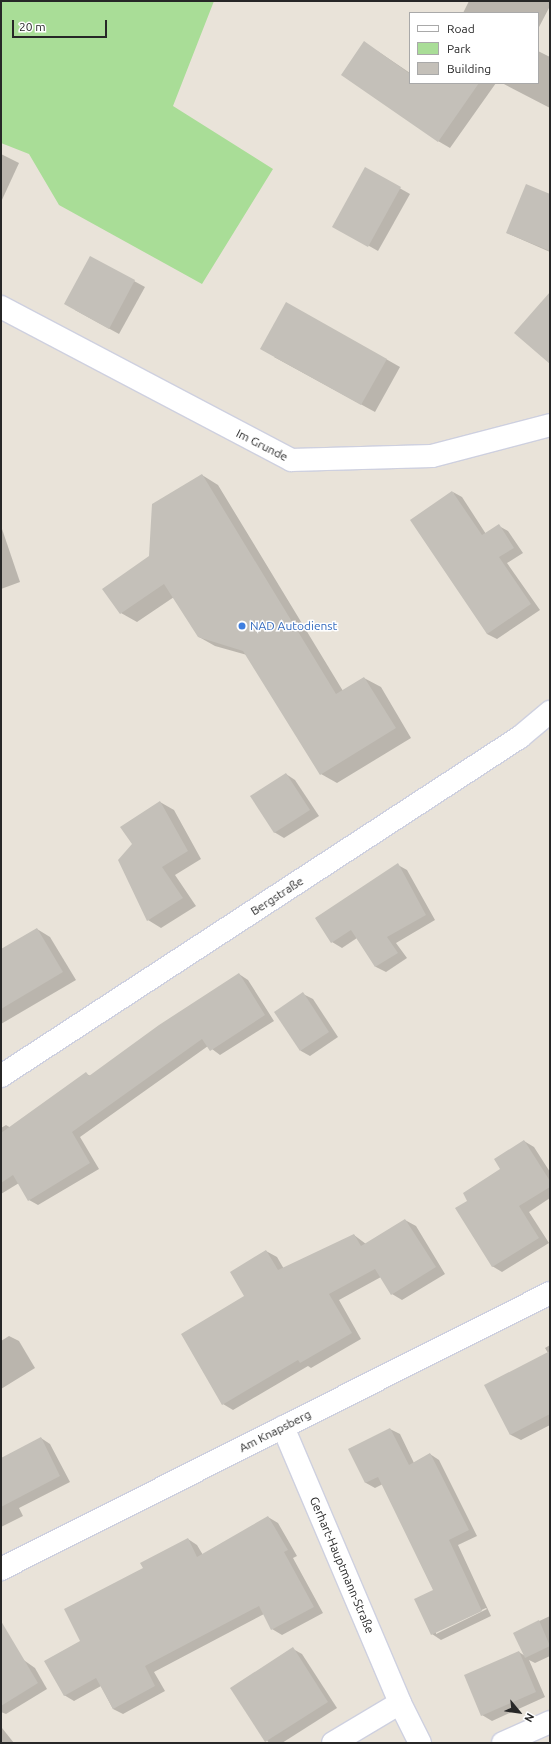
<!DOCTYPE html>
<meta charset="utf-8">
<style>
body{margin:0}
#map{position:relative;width:551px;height:1744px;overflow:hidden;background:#e9e3d9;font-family:Ubuntu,sans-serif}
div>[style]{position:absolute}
.green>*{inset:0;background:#a9dd97}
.shadow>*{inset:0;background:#0003}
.building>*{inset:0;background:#c4c0b9}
.roads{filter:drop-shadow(1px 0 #ced0df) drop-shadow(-1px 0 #ced0df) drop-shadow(0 1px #ced0df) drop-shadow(0 -1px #ced0df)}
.minor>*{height:22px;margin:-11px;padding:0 11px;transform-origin:11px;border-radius:11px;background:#fff}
.dots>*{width:11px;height:11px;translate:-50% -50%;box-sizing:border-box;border:2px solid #fff;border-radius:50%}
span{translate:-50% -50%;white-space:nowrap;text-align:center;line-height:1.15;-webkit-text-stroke:3px #fff;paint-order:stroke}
.street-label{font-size:12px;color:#272727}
.shop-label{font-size:12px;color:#366cbe}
.left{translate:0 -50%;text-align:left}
.frame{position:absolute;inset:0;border:2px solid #272727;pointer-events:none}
.legend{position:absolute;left:409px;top:12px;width:130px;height:72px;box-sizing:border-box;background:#fff;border:1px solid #a9a9a9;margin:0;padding:5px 7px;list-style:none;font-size:12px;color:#272727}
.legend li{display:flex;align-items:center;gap:8px;height:20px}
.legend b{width:20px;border:1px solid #a9a9a9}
.north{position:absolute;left:499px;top:1692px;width:40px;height:40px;-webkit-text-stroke:3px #fff;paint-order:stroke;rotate:119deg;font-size:11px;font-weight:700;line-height:16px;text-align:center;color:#272727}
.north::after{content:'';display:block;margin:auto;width:14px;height:18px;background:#272727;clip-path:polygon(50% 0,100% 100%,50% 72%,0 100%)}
.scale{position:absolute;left:12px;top:20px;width:95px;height:18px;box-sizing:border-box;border:2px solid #272727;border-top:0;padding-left:5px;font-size:12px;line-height:14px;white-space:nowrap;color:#272727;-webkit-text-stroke:3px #fff;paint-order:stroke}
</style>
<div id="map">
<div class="green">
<div style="clip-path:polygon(1px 1px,214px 1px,173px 106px,273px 169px,202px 284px,59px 205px,29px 154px,1px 143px)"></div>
</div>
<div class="shadow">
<div style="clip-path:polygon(469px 1px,550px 1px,550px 6px,538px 29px,538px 13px,463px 13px)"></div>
<div style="clip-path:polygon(376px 50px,410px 73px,410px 83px,496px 83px,450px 148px,438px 141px)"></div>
<div style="clip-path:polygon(538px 51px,550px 57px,550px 108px,502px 83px,538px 83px)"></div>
<div style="clip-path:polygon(1px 154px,19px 163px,1px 202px)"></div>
<div style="clip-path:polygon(366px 169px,410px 194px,378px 251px,334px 226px)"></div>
<div style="clip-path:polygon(550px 195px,550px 252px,507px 233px)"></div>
<div style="clip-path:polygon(90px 257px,145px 287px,119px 334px,75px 310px)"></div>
<div style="clip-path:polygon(274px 357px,386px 359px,400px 367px,375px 412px)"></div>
<div style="clip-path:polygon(202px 475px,218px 485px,343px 691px,364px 678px,381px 687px,411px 738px,337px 783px,321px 774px,247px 655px,215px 646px,199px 637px,174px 597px,137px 622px,121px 613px,150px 557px)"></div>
<div style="clip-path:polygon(453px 492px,462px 497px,486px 534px,499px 526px,508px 531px,523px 553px,507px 563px,540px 610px,497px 639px,487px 634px)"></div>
<div style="clip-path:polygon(1px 526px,20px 582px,1px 589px)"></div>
<div style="clip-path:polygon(286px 774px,295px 780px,319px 816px,284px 838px,274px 832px)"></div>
<div style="clip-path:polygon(160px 802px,174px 810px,201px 859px,175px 875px,196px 906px,161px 928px,148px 920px,133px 844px)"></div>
<div style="clip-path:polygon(398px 865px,407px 870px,435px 920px,396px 943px,407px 958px,386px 972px,376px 967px,357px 938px,342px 948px,332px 942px,316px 918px)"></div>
<div style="clip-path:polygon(37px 929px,50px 937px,76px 980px,1px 1024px,1px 950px)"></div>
<div style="clip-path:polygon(239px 974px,248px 980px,274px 1021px,220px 1055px,208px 1046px,80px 1137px,99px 1169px,38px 1205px,29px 1200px,19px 1183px,1px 1194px,1px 1128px,6px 1125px,11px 1128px,86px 1074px,91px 1076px)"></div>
<div style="clip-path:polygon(303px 994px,313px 999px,338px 1037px,310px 1056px,301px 1051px)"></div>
<div style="clip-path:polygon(524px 1141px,534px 1147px,550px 1172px,550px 1198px,529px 1212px,549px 1243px,502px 1272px,492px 1266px,502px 1169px)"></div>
<div style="clip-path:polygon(405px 1220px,416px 1226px,445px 1274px,402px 1300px,392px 1294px,381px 1277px,339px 1300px,361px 1339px,311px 1368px,308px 1366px,233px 1410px,223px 1404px,246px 1297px,266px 1251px,277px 1257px,284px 1269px,354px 1235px,366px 1244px)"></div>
<div style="clip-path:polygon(9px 1336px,19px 1341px,35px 1368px,1px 1389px,1px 1341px)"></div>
<div style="clip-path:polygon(550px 1345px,550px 1425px,521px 1440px,511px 1435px,486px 1386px,548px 1353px,545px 1348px)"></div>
<div style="clip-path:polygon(evenodd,390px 1429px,400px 1434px,414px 1463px,430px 1454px,439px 1460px,477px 1536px,458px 1545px,491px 1616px,441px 1640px,432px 1634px,434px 1591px,383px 1484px,375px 1488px,366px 1483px,349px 1449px,390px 1429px,486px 1608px,487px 1609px,436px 1634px,436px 1631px,486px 1608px)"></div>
<div style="clip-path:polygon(41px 1438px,50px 1444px,70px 1482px,19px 1508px,23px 1516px,1px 1527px,1px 1459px)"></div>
<div style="clip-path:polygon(268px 1517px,278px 1523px,297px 1556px,293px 1558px,323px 1613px,282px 1635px,272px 1629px,264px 1614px,154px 1672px,165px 1691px,123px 1714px,113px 1709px,101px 1686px,74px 1701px,64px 1695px,82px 1642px,144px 1569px,188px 1539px,197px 1545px,203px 1555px)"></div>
<div style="clip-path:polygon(550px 1616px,550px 1656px,535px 1663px,529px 1660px,545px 1697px,492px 1721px,482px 1715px,519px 1652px,525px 1656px,514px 1633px)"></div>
<div style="clip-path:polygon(1px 1644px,35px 1668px,47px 1689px,6px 1714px,1px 1712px)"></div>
<div style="clip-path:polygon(293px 1649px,302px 1654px,337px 1708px,282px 1743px,269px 1743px,232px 1688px)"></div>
<div style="clip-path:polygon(1px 1728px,2px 1728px,14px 1743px,1px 1743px)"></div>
</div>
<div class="building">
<div style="clip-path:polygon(364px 41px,410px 74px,410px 83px,479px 83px,438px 142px,341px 75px)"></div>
<div style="clip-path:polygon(365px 167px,401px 187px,368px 247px,332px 227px)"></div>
<div style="clip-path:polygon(526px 184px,550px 194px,550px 251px,506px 233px)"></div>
<div style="clip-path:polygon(90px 256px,135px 280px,109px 329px,64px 304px)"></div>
<div style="clip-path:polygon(550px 292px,550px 364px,514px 333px)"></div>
<div style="clip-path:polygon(286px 302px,387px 359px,361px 405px,260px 349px)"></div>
<div style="clip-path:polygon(202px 474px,336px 694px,364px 677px,396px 728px,320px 775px,243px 651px,198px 637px,164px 584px,120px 614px,102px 589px,149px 556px,152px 504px)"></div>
<div style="clip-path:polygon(452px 491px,482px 535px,499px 524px,514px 548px,499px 557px,531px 604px,487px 634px,410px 520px)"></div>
<div style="clip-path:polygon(286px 773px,310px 810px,274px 833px,250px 796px)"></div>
<div style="clip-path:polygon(160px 801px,188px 851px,162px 867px,183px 898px,147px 921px,118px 860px,132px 844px,120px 827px)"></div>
<div style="clip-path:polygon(398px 863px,426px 915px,387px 937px,398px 953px,375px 967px,351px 930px,331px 943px,315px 918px)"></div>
<div style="clip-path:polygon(37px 928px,63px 972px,1px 1009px,1px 949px)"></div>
<div style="clip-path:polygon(239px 973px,265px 1015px,210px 1051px,202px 1039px,72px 1132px,90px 1163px,28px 1201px,13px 1175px,1px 1183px,1px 1133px,86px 1072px,89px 1076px,159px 1025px)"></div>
<div style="clip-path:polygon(303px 992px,329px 1032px,300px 1051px,274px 1012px)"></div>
<div style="clip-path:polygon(524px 1140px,550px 1181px,550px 1187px,519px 1206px,539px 1238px,492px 1267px,455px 1208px,467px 1201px,463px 1193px,500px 1169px,494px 1159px)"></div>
<div style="clip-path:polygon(405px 1219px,436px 1267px,391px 1295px,375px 1269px,329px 1294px,352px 1333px,300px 1363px,298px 1360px,222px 1405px,181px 1334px,244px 1296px,230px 1272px,266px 1250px,278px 1270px,354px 1234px,361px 1246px)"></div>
<div style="clip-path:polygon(550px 1351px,550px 1414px,510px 1435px,484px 1385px)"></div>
<div style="clip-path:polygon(390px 1428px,409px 1465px,430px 1453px,469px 1530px,449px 1540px,482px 1611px,431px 1635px,414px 1599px,433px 1590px,378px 1477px,365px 1483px,348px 1449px)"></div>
<div style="clip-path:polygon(41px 1437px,60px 1476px,1px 1507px,1px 1458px)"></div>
<div style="clip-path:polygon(268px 1516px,288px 1550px,284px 1552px,314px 1607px,271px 1630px,259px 1606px,145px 1666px,155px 1686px,113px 1709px,96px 1678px,64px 1696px,44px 1661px,80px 1641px,64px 1609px,143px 1568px,140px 1563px,188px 1538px,197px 1557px)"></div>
<div style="clip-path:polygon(539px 1620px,550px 1646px,525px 1658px,513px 1633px)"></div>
<div style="clip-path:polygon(1px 1621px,38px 1683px,1px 1706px)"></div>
<div style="clip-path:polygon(293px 1647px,328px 1702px,265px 1742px,230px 1688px)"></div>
<div style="clip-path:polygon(519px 1651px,536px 1692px,481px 1716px,464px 1675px)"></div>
</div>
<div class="roads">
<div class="minor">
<div style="left:1px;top:307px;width:328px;rotate:27.8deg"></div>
<div style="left:291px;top:460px;width:141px;rotate:-1.6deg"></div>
<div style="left:432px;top:456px;width:122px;rotate:-14.7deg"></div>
<div style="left:1px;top:1076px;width:620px;rotate:-33.15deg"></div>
<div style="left:520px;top:737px;width:39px;rotate:-40deg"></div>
<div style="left:283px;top:1427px;width:300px;rotate:67deg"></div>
<div style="left:400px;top:1703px;width:45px;rotate:63.4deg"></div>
<div style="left:1px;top:1569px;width:614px;rotate:-26.69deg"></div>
<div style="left:333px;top:1743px;width:78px;rotate:-30.8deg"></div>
<div style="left:503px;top:1743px;width:51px;rotate:-24.1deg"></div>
</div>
</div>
<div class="dots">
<div style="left:242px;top:626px;background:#3f7fe0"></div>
</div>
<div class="street-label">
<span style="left:262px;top:445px;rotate:27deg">Im Grunde</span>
<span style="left:277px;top:896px;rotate:-33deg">Bergstraße</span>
<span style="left:275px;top:1431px;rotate:-27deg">Am Knapsberg</span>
<span style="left:342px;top:1565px;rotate:67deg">Gerhart-Hauptmann-Straße</span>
</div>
<div class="shop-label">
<span class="left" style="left:250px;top:626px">NAD Autodienst</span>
</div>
<div class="frame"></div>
<ul class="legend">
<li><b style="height:5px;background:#fff"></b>Road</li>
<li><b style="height:11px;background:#a9dd97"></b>Park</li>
<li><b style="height:11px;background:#c4c0b9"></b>Building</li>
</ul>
<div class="north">N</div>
<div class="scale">20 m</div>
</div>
